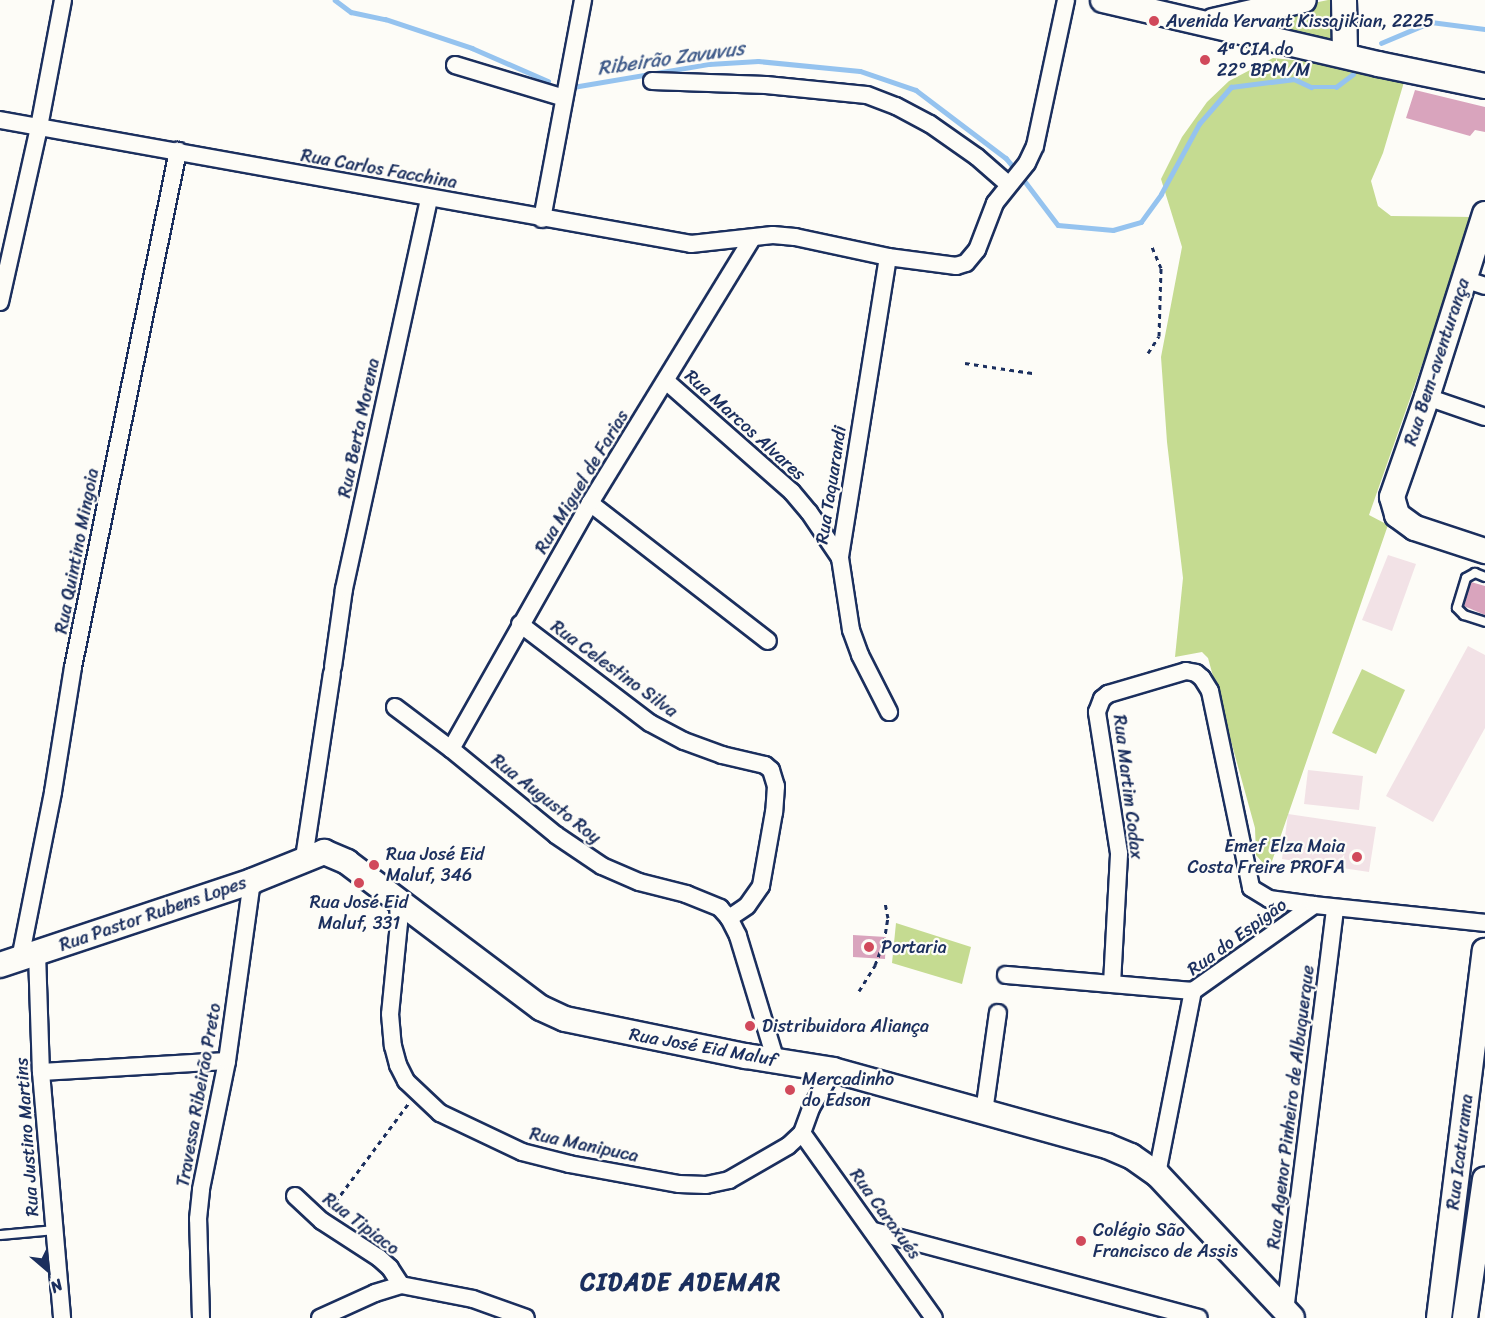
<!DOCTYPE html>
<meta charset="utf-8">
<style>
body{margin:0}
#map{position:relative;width:1485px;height:1318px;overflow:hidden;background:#fdfcf7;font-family:Sriracha,sans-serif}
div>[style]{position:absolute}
.built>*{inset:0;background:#f2e2e6}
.green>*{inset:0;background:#c5db91}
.stream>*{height:4.5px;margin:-2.25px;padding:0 2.25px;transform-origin:2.25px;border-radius:2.25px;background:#95c3ef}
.building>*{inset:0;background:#d9a4bd}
.path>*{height:3px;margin-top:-1.5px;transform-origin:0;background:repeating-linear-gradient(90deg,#1b2f5e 0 4.5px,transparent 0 9px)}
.roads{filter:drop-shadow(2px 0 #1b2f5e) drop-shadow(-2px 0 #1b2f5e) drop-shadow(0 2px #1b2f5e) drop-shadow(0 -2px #1b2f5e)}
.lane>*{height:8px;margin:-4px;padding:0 4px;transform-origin:4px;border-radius:4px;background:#fdfcf7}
.street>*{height:16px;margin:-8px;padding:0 8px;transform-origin:8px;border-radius:8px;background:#fdfcf7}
.secondary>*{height:24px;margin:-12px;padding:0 12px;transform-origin:12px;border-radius:12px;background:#fdfcf7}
.dots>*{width:16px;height:16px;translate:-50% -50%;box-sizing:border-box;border:3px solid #fdfcf7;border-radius:50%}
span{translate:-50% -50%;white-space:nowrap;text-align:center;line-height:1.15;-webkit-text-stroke:4.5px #fdfcf7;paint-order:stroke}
.poi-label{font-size:18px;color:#1b2f5e}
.left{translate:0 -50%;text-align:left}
.right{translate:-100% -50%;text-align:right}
.street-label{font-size:18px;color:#1b2f5e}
.water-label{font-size:20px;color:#405b8a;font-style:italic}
.district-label{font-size:24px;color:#1b2f5e;font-weight:700;letter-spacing:1.5px}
.north{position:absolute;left:18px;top:1240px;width:60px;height:60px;-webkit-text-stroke:4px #fdfcf7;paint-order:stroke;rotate:152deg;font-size:16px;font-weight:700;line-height:24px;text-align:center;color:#1b2f5e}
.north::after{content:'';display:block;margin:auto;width:21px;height:27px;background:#1b2f5e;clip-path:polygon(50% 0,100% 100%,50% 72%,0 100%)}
</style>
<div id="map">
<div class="built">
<div style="clip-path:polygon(1388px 555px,1416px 564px,1392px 631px,1362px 620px)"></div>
<div style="clip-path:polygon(1468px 646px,1485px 655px,1485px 728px,1433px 822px,1386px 796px)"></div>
<div style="clip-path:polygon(1308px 770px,1363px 776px,1359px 810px,1304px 804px)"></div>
<div style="clip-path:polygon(1288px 814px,1376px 827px,1369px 872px,1282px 859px)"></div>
</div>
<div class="green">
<div style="clip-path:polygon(1328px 0,1337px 0,1336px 41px,1259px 23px,1257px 15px)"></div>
<div style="clip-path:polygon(1273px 58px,1321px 63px,1371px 77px,1404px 82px,1383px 153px,1371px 181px,1378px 206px,1391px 216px,1474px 217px,1369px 515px,1388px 525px,1269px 870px,1256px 855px,1255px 828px,1208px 658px,1202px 652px,1175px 657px,1183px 578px,1167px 442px,1161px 357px,1182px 247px,1161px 179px,1182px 137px,1207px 102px,1229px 81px)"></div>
<div style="clip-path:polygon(1362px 669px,1405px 690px,1376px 754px,1332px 733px)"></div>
<div style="clip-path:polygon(896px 923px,971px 947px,962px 984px,892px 963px)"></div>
</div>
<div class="stream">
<div style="left:335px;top:0;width:20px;rotate:37deg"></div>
<div style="left:351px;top:12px;width:35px;rotate:12deg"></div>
<div style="left:385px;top:19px;width:92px;rotate:18.4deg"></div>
<div style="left:472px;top:48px;width:83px;rotate:23.5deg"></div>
<div style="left:1381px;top:43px;width:54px;rotate:-22.8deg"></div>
<div style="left:1431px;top:22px;width:54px;rotate:7.4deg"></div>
<div style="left:573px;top:87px;width:138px;rotate:-9.6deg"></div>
<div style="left:709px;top:64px;width:49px;rotate:-3.5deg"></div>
<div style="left:758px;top:61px;width:102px;rotate:5.6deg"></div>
<div style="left:860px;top:71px;width:59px;rotate:18.7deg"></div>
<div style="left:916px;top:90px;width:113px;rotate:37.1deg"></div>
<div style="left:1006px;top:158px;width:16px;rotate:50deg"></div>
<div style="left:1021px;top:176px;width:61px;rotate:52.9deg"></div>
<div style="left:1058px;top:225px;width:55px;rotate:5.2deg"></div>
<div style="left:1113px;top:230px;width:29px;rotate:-16deg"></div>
<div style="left:1141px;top:222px;width:34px;rotate:-54deg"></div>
<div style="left:1161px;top:194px;width:80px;rotate:-61.5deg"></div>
<div style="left:1199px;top:124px;width:49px;rotate:-49.1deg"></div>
<div style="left:1231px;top:87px;width:64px;rotate:-7.2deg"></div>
<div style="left:1294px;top:79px;width:19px;rotate:25deg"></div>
<div style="left:1311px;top:87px;width:25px"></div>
<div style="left:1336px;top:87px;width:21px;rotate:-37deg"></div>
</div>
<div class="building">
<div style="clip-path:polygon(1415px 90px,1485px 107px,1485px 132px,1475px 130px,1470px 136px,1406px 118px)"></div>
<div style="clip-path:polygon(1471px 582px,1485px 586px,1485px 615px,1464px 606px)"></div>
<div style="clip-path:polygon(853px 935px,886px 937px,885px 959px,853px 957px)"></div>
</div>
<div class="path">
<div style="left:1148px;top:353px;width:20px;rotate:-57deg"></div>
<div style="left:1159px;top:336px;width:68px;rotate:-88.3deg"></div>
<div style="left:1161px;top:268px;width:25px;rotate:-113deg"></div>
<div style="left:965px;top:363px;width:68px;rotate:8.5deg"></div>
<div style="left:859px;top:991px;width:31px;rotate:-58deg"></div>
<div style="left:875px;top:965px;width:25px;rotate:-69deg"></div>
<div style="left:884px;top:942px;width:24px;rotate:-81deg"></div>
<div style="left:888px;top:918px;width:15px;rotate:-101deg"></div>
<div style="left:330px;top:1209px;width:131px;rotate:-53.4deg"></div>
</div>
<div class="roads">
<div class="lane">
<div style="left:1485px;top:577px;width:11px;rotate:-158deg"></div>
<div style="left:1475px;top:573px;width:10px;rotate:151deg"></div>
<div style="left:1466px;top:578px;width:31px;rotate:107deg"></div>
<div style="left:1457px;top:608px;width:10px;rotate:45deg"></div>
<div style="left:1464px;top:615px;width:22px;rotate:18deg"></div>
<div style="left:0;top:1235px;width:54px;rotate:-5.3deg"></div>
</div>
<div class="street">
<div style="left:455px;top:65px;width:114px;rotate:16.8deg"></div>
<div style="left:652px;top:81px;width:114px;rotate:2deg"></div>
<div style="left:766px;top:85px;width:101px;rotate:5.7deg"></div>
<div style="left:867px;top:95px;width:31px;rotate:21deg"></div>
<div style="left:896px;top:106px;width:38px;rotate:28deg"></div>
<div style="left:930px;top:124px;width:57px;rotate:35.1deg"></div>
<div style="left:977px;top:157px;width:41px;rotate:41.1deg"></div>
<div style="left:0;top:120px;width:702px;rotate:10.17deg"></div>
<div style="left:691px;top:244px;width:82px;rotate:-6.3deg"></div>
<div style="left:773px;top:235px;width:22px;rotate:5deg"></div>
<div style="left:795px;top:237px;width:95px;rotate:12.1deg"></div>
<div style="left:888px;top:257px;width:69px;rotate:7.5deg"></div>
<div style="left:956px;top:266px;width:10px;rotate:-17deg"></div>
<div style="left:966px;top:263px;width:17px;rotate:-50deg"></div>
<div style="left:977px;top:250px;width:50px;rotate:-69deg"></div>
<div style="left:995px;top:203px;width:51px;rotate:-51.3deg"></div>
<div style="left:1027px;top:163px;width:19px;rotate:-65deg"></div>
<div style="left:1035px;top:146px;width:149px;rotate:-78deg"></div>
<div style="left:542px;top:219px;width:223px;rotate:-79.4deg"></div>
<div style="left:888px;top:257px;width:305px;rotate:99.1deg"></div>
<div style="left:840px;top:558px;width:73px;rotate:81.3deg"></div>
<div style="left:851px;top:630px;width:27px;rotate:70deg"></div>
<div style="left:860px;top:655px;width:64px;rotate:63deg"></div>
<div style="left:1464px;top:279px;width:22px;rotate:18deg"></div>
<div style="left:0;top:302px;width:179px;rotate:-77.4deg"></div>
<div style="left:39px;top:127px;width:129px;rotate:-79.3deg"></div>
<div style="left:666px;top:381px;width:168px;rotate:41.4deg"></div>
<div style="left:792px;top:492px;width:26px;rotate:50deg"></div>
<div style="left:809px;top:512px;width:55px;rotate:56deg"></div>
<div style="left:1427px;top:397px;width:61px;rotate:19deg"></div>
<div style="left:590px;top:503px;width:225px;rotate:37.8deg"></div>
<div style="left:520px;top:624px;width:163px;rotate:37.3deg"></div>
<div style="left:650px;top:723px;width:38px;rotate:28deg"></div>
<div style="left:684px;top:741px;width:40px;rotate:20.2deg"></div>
<div style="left:722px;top:755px;width:44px;rotate:13.1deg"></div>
<div style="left:765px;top:765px;width:8px;rotate:40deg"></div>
<div style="left:771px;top:770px;width:17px;rotate:73deg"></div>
<div style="left:776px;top:786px;width:26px;rotate:94deg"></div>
<div style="left:774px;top:812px;width:75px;rotate:100deg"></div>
<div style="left:761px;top:886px;width:24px;rotate:125deg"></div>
<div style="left:747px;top:906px;width:22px;rotate:146deg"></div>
<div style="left:333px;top:667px;width:79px;rotate:-82deg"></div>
<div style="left:344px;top:589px;width:400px;rotate:-77.7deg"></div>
<div style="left:395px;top:707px;width:70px;rotate:36.9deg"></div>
<div style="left:451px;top:749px;width:136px;rotate:39.3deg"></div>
<div style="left:556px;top:835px;width:55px;rotate:34deg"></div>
<div style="left:602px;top:866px;width:40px;rotate:23.4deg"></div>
<div style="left:639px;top:882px;width:49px;rotate:14.3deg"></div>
<div style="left:686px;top:894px;width:37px;rotate:22deg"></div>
<div style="left:720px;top:908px;width:13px;rotate:48deg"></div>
<div style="left:729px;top:918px;width:20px;rotate:63deg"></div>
<div style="left:738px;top:936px;width:131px;rotate:73.1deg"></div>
<div style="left:451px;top:749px;width:283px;rotate:-60.5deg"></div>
<div style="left:590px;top:503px;width:310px;rotate:-58.5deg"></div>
<div style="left:304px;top:858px;width:187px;rotate:-81.4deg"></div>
<div style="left:398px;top:900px;width:23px;rotate:88deg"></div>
<div style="left:399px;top:923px;width:91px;rotate:95.6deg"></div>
<div style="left:390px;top:1014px;width:32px;rotate:85deg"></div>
<div style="left:393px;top:1046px;width:20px;rotate:75deg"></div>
<div style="left:398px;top:1065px;width:18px;rotate:63deg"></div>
<div style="left:406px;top:1081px;width:47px;rotate:43.3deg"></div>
<div style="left:440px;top:1113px;width:91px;rotate:25.4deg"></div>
<div style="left:522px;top:1152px;width:49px;rotate:14.3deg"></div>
<div style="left:569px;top:1164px;width:112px;rotate:10.3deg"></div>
<div style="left:679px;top:1184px;width:27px;rotate:2deg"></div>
<div style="left:706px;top:1185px;width:24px;rotate:-12deg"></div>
<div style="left:729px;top:1180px;width:68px;rotate:-30deg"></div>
<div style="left:788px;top:1146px;width:19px;rotate:-43deg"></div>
<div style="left:802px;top:1133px;width:27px;rotate:-70deg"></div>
<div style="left:811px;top:1108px;width:44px;rotate:-59.9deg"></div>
<div style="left:37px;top:953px;width:119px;rotate:88.1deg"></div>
<div style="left:41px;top:1072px;width:247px;rotate:85.1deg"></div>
<div style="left:20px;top:959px;width:170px;rotate:-78.8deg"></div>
<div style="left:53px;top:792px;width:127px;rotate:-80.9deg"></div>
<div style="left:73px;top:667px;width:527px;rotate:-78.5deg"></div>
<div style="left:1006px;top:975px;width:188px;rotate:4.9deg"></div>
<div style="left:1112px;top:984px;width:131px;rotate:-86.9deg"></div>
<div style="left:1119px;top:853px;width:143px;rotate:-98.9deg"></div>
<div style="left:1097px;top:712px;width:14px;rotate:-69deg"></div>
<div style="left:1102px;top:699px;width:8px;rotate:-40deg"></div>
<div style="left:1108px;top:694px;width:81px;rotate:-16.4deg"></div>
<div style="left:1186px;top:671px;width:10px;rotate:11deg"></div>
<div style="left:1196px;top:673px;width:8px;rotate:40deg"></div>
<div style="left:1202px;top:678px;width:15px;rotate:58deg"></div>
<div style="left:1210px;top:691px;width:201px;rotate:78.2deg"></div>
<div style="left:1251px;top:888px;width:21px;rotate:31deg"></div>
<div style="left:1269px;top:899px;width:45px;rotate:7.6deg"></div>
<div style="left:41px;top:1072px;width:186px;rotate:-3.4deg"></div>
<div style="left:984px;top:1112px;width:100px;rotate:-82deg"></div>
<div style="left:802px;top:1133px;width:227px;rotate:54.5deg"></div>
<div style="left:1157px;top:1174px;width:187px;rotate:-78.9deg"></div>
<div style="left:1193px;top:991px;width:148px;rotate:-35.4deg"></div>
<div style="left:1314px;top:905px;width:172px;rotate:6deg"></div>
<div style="left:295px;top:1196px;width:37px;rotate:43deg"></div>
<div style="left:322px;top:1221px;width:68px;rotate:33deg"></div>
<div style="left:379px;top:1258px;width:15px;rotate:42deg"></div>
<div style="left:390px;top:1268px;width:20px;rotate:57deg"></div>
<div style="left:874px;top:1231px;width:336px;rotate:15deg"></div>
<div style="left:1285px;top:1311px;width:406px;rotate:-82.9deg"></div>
<div style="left:201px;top:1318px;width:99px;rotate:-91.7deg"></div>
<div style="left:198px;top:1219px;width:30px;rotate:-84deg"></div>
<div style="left:201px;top:1189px;width:131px;rotate:-78.5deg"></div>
<div style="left:227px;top:1061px;width:182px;rotate:-82.1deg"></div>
<div style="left:320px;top:1318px;width:60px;rotate:-24.4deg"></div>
<div style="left:375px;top:1293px;width:27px;rotate:-17deg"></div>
<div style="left:401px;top:1285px;width:73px;rotate:11deg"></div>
<div style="left:473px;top:1299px;width:56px;rotate:19.7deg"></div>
</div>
<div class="secondary">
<div style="left:1103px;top:0;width:282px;rotate:13.1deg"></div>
<div style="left:1378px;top:64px;width:109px;rotate:11.6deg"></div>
<div style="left:1344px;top:0;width:54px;rotate:88.9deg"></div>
<div style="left:1213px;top:21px;width:93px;rotate:-13deg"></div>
<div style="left:1485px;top:214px;width:192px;rotate:107.6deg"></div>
<div style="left:1427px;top:397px;width:106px;rotate:109.3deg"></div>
<div style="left:1392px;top:497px;width:19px;rotate:74deg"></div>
<div style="left:1397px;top:515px;width:22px;rotate:36deg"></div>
<div style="left:1415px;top:528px;width:74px;rotate:18.2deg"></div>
<div style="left:0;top:965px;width:266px;rotate:-18.4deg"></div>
<div style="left:252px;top:881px;width:78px;rotate:-21.9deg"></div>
<div style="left:324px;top:852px;width:25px;rotate:23deg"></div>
<div style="left:347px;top:862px;width:243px;rotate:37deg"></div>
<div style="left:541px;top:1008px;width:26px;rotate:25deg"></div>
<div style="left:565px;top:1019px;width:185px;rotate:11.6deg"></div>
<div style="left:746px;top:1056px;width:88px;rotate:9.1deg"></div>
<div style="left:833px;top:1070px;width:284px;rotate:15.5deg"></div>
<div style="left:1107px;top:1146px;width:26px;rotate:23deg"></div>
<div style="left:1131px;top:1156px;width:32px;rotate:35deg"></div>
<div style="left:1157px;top:1174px;width:197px;rotate:46.8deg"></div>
<div style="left:1439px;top:1318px;width:370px;rotate:-82.9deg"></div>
<div style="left:1465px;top:1318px;width:140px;rotate:-81.8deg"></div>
</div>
</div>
<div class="dots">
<div style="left:1154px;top:21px;background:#d1495b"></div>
<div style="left:1205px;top:60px;background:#d1495b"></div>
<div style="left:1357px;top:857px;background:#d1495b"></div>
<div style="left:374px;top:865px;background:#d1495b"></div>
<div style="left:359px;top:883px;background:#d1495b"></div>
<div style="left:869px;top:947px;background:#d1495b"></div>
<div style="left:750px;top:1026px;background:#d1495b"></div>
<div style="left:790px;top:1090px;background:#d1495b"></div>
<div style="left:1081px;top:1241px;background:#d1495b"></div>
</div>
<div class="poi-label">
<span class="left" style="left:1166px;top:21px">Avenida Yervant Kissajikian, 2225</span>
<span class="left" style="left:1217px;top:60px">4ª CIA do<br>22° BPM/M</span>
<span class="right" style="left:1345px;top:857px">Emef Elza Maia<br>Costa Freire PROFA</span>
<span class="left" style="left:386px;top:865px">Rua José Eid<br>Maluf, 346</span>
<span style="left:359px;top:913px">Rua José Eid<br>Maluf, 331</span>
<span class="left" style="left:881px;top:947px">Portaria</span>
<span class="left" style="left:762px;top:1026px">Distribuidora Aliança</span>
<span class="left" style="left:802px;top:1090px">Mercadinho<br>do Edson</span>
<span class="left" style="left:1093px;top:1241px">Colégio São<br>Francisco de Assis</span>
</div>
<div class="street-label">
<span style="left:379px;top:169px;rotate:10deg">Rua Carlos Facchina</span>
<span style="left:1437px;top:362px;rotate:-72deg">Rua Bem-aventurança</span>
<span style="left:745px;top:425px;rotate:42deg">Rua Marcos Alvares</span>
<span style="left:359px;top:428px;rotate:-78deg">Rua Berta Morena</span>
<span style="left:582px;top:482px;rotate:-59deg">Rua Miguel de Farias</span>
<span style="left:831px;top:485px;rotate:-81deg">Rua Taquarandi</span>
<span style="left:77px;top:551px;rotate:-79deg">Rua Quintino Mingoia</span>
<span style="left:614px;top:669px;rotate:36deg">Rua Celestino Silva</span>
<span style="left:1128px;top:787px;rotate:83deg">Rua Martim Codax</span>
<span style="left:546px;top:799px;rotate:38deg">Rua Augusto Roy</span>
<span style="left:153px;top:914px;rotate:-19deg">Rua Pastor Rubens Lopes</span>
<span style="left:1237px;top:937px;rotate:-36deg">Rua do Espigão</span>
<span style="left:703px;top:1047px;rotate:10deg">Rua José Eid Maluf</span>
<span style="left:199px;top:1095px;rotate:-80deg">Travessa Ribeirão Preto</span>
<span style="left:1291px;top:1107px;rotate:-83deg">Rua Agenor Pinheiro de Albuquerque</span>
<span style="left:27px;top:1137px;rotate:-94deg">Rua Justino Martins</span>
<span style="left:584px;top:1145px;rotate:12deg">Rua Manipuca</span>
<span style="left:1460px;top:1152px;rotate:-83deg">Rua Icaturama</span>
<span style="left:885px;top:1214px;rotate:54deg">Rua Caraxués</span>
<span style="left:361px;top:1224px;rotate:37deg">Rua Tipiaco</span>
</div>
<div class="water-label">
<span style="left:671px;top:58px;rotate:-8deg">Ribeirão Zavuvus</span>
</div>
<div class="district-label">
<span style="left:681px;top:1283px">CIDADE ADEMAR</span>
</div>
<div class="north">N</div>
</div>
